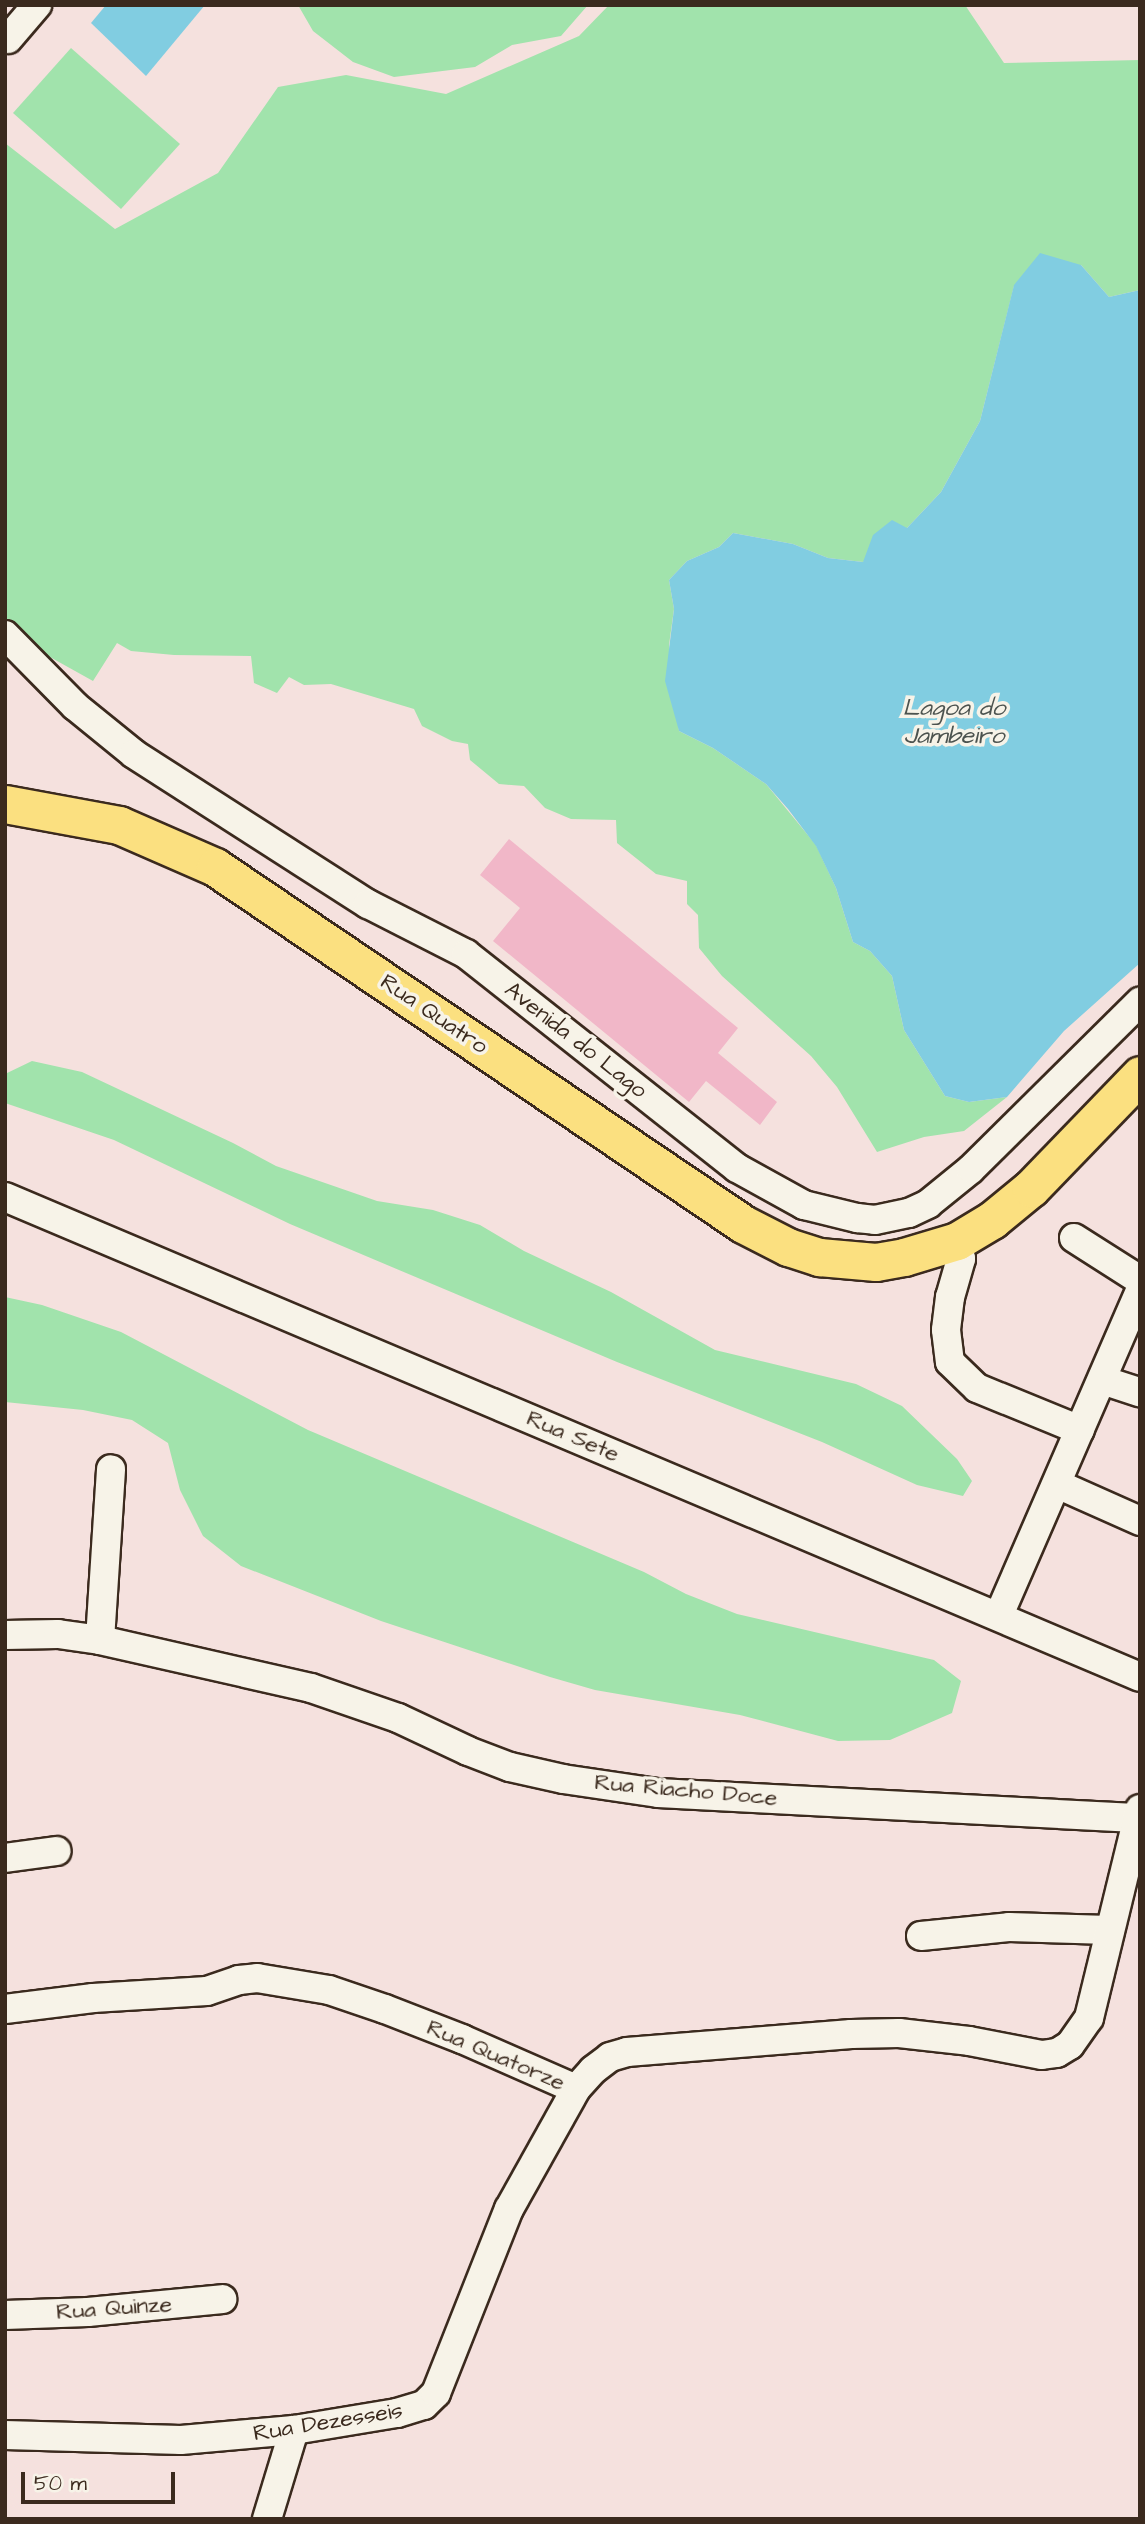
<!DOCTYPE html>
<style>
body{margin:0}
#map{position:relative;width:1145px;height:2524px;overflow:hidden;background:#f5e1de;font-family:"Architects Daughter",sans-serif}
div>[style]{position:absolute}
.green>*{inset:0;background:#a1e3ac}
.water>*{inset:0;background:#81cde1}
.building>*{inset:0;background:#f1b7c8}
.roads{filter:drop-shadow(2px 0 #3b2a1e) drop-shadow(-2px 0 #3b2a1e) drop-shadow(0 2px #3b2a1e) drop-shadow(0 -2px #3b2a1e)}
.minor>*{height:28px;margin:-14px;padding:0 14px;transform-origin:14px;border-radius:14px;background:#f7f3e8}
.major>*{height:37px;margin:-18.5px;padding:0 18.5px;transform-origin:18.5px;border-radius:18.5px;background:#fbe080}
span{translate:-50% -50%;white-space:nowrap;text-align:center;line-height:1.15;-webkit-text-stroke:7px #f7f3e8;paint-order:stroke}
.street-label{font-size:23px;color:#3b2a1e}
.water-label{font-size:24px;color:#4c534f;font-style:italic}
.frame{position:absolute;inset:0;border:7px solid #3b2a1e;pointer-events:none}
.scale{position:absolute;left:21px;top:2472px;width:154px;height:32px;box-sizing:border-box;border:4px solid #3b2a1e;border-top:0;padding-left:9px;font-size:21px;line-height:24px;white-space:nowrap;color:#3b2a1e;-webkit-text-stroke:5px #f7f3e8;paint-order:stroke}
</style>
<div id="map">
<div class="green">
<div style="clip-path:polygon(298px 5px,588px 5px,561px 36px,512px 45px,475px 67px,394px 77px,353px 62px,313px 31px)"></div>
<div style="clip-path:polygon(609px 5px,965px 5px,1004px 63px,1140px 60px,1140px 290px,1109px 297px,1081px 265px,1014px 286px,980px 421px,941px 492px,907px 528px,863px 562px,828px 558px,793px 544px,733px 533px,719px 547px,687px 561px,669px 580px,674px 609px,669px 645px,679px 731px,713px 748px,766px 784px,816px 845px,836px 888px,853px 942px,870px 951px,892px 976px,904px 1030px,945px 1096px,969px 1102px,1007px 1097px,964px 1131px,924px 1137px,877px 1152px,837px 1087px,811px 1056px,722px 976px,699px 948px,698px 915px,687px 904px,687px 881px,656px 874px,617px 843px,616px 820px,571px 819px,545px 808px,524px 786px,499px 784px,470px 760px,468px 744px,452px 741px,422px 726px,414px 709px,331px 684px,304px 685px,289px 677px,277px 693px,254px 683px,251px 656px,174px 655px,131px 651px,117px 643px,93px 681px,5px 632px,5px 143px,115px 229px,218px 173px,278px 87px,346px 75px,446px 94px,579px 36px)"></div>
<div style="clip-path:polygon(71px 48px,180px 144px,121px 209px,13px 113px)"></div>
<div style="clip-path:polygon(32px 1061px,82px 1072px,233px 1143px,276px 1166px,377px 1201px,433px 1210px,480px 1225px,524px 1251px,611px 1292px,715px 1350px,856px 1384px,902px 1406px,957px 1459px,972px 1481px,963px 1496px,917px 1485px,822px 1442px,617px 1362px,290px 1224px,114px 1140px,5px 1103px,5px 1074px)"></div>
<div style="clip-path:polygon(5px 1297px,42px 1305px,121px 1332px,308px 1430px,644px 1572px,686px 1594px,737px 1614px,934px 1660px,961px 1681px,952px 1713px,890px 1740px,838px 1741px,740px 1715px,595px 1690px,550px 1677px,381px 1621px,241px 1566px,203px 1536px,180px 1490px,168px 1443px,132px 1420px,83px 1410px,5px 1402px)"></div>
</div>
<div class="water">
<div style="clip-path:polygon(106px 5px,205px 5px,146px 76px,91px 23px)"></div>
<div style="clip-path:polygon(1040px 253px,1081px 265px,1109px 297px,1140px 290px,1140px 963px,1064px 1031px,1007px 1097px,969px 1102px,945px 1096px,904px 1030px,892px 976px,870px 951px,853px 942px,836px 888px,816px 846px,788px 809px,766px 784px,713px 748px,679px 731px,665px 681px,674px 609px,669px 580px,687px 561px,719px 547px,733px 533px,793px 544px,828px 558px,863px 562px,873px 535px,892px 520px,907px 528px,941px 492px,980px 421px,1014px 285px)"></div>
</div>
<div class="building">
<div style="clip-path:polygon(509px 839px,738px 1028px,718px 1053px,777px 1102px,760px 1125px,706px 1081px,689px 1102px,493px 941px,520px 908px,480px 875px)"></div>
</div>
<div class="roads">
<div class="minor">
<div style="left:8px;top:39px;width:45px;rotate:-49.5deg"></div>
<div style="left:5px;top:635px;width:100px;rotate:45.4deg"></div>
<div style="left:75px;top:706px;width:76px;rotate:39.1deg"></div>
<div style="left:134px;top:754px;width:278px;rotate:32.7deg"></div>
<div style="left:368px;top:904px;width:110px;rotate:27deg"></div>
<div style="left:466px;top:954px;width:345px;rotate:38.3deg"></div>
<div style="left:737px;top:1168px;width:77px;rotate:28.9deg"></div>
<div style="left:804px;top:1205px;width:55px;rotate:13.8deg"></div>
<div style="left:857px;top:1218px;width:18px;rotate:6deg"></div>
<div style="left:875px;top:1220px;width:35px;rotate:-12deg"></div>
<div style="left:909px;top:1213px;width:21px;rotate:-25deg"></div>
<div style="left:928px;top:1204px;width:55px;rotate:-39.1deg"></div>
<div style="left:971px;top:1169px;width:238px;rotate:-44.7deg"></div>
<div style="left:5px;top:1197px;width:1232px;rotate:22.92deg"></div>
<div style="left:1074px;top:1238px;width:78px;rotate:32.5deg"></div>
<div style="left:957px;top:1241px;width:18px;rotate:77deg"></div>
<div style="left:961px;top:1259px;width:40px;rotate:106deg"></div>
<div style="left:950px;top:1297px;width:33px;rotate:97deg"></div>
<div style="left:946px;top:1330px;width:32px;rotate:83deg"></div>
<div style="left:950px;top:1362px;width:37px;rotate:44deg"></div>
<div style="left:977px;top:1388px;width:111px;rotate:22.2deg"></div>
<div style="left:1102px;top:1380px;width:40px;rotate:18deg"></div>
<div style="left:1057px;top:1484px;width:91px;rotate:24deg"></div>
<div style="left:999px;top:1615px;width:353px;rotate:-66.5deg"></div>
<div style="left:5px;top:1635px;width:53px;rotate:-1.1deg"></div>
<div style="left:58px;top:1634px;width:42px;rotate:8.1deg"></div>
<div style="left:100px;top:1640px;width:216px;rotate:12.8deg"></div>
<div style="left:311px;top:1688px;width:92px;rotate:19deg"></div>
<div style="left:398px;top:1718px;width:77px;rotate:25.2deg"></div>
<div style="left:468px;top:1751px;width:45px;rotate:20.9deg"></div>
<div style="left:510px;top:1767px;width:54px;rotate:12.8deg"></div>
<div style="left:563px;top:1779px;width:96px;rotate:8.4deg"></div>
<div style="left:658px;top:1793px;width:483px;rotate:3deg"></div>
<div style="left:100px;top:1640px;width:171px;rotate:-86.3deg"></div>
<div style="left:5px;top:1858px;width:52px;rotate:-7.7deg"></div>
<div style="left:921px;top:1936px;width:88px;rotate:-5.8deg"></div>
<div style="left:1009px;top:1927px;width:100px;rotate:1.7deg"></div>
<div style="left:5px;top:2009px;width:89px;rotate:-7.1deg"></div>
<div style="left:93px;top:1998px;width:114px;rotate:-3.5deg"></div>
<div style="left:207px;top:1991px;width:34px;rotate:-19deg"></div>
<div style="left:239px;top:1980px;width:18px;rotate:-6deg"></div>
<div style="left:257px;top:1978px;width:73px;rotate:9.5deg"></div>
<div style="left:329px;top:1990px;width:59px;rotate:18.7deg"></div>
<div style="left:385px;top:2009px;width:83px;rotate:21.3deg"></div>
<div style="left:462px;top:2039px;width:124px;rotate:23.7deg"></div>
<div style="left:5px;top:2315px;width:83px;rotate:-2.1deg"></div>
<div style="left:88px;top:2312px;width:135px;rotate:-5.5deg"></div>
<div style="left:5px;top:2435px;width:176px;rotate:1.6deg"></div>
<div style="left:181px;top:2440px;width:113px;rotate:-5.1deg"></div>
<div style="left:294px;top:2430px;width:104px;rotate:-9.4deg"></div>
<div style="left:397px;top:2413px;width:28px;rotate:-17deg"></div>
<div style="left:424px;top:2405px;width:17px;rotate:-45deg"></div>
<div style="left:436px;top:2393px;width:198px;rotate:-68.4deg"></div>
<div style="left:509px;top:2209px;width:137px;rotate:-60.8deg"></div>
<div style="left:576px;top:2089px;width:25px;rotate:-48deg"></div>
<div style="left:593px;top:2070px;width:21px;rotate:-37deg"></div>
<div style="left:610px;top:2057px;width:18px;rotate:-16deg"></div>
<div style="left:627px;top:2052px;width:225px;rotate:-4.6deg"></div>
<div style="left:851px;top:2034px;width:48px;rotate:-1.2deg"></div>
<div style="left:899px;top:2033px;width:70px;rotate:6.5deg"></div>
<div style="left:969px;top:2041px;width:74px;rotate:10.9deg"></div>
<div style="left:1042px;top:2055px;width:15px;rotate:-8deg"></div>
<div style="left:1057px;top:2053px;width:15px;rotate:-32deg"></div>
<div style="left:1070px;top:2045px;width:33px;rotate:-55deg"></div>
<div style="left:1089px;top:2018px;width:215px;rotate:-76.3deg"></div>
<div style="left:267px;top:2519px;width:93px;rotate:-73.1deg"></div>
</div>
<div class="major">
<div style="left:5px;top:804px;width:116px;rotate:10.4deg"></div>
<div style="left:119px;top:825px;width:105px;rotate:23.6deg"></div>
<div style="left:215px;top:867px;width:637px;rotate:34.06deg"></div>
<div style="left:743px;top:1224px;width:51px;rotate:27.1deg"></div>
<div style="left:788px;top:1247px;width:33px;rotate:18deg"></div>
<div style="left:819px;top:1257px;width:57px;rotate:5deg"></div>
<div style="left:876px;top:1262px;width:28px;rotate:-10deg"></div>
<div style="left:904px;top:1257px;width:55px;rotate:-16.8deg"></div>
<div style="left:957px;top:1241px;width:41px;rotate:-31deg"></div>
<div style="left:992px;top:1220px;width:50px;rotate:-39.4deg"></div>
<div style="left:1031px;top:1188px;width:157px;rotate:-46deg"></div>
</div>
</div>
<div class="street-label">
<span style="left:434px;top:1014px;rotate:34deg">Rua Quatro</span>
<span style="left:576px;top:1040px;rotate:38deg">Avenida do Lago</span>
<span style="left:573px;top:1436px;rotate:23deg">Rua Sete</span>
<span style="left:686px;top:1790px;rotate:5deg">Rua Riacho Doce</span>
<span style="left:496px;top:2055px;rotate:23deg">Rua Quatorze</span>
<span style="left:114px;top:2308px;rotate:-4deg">Rua Quinze</span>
<span style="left:328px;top:2422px;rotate:-9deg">Rua Dezesseis</span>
</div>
<div class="water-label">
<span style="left:954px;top:723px">Lagoa do<br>Jambeiro</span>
</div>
<div class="frame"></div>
<div class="scale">50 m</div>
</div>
